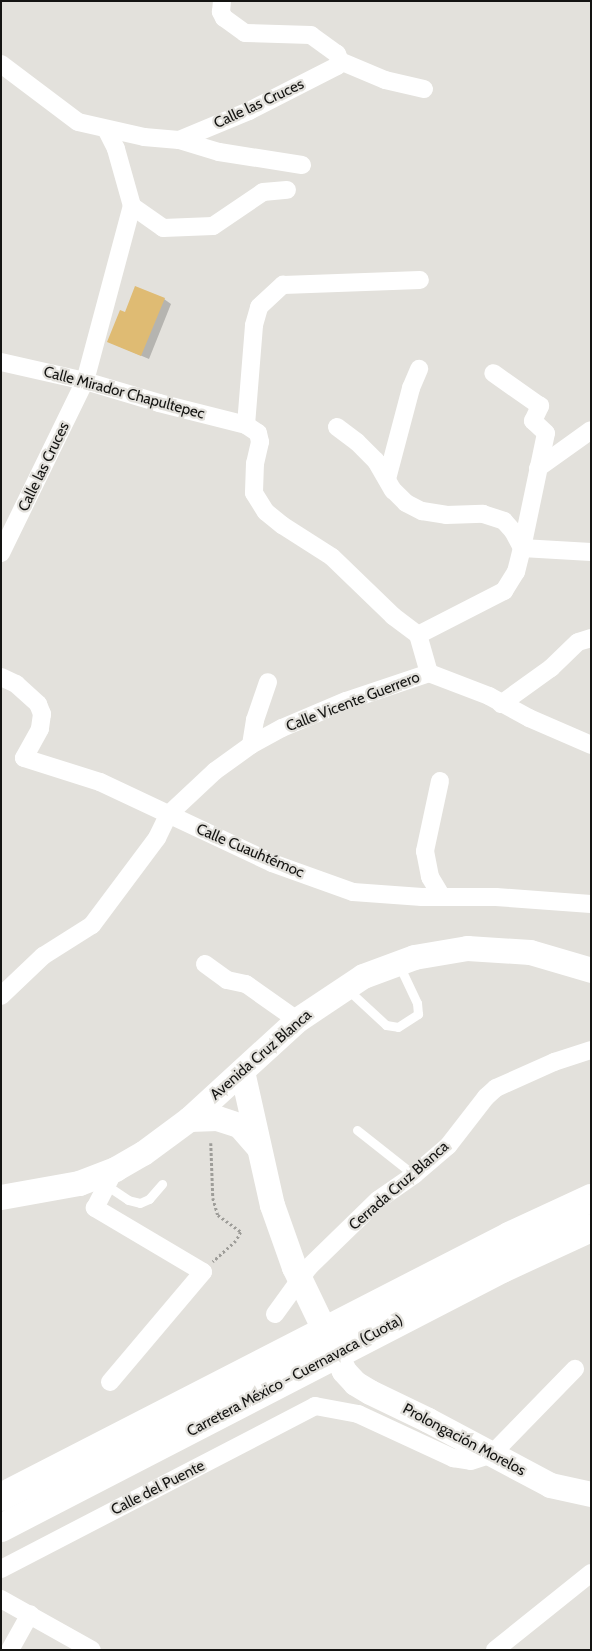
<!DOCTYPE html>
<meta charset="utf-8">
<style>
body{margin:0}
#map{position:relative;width:592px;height:1651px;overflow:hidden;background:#e3e1dc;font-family:Cabin,sans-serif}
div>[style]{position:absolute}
.shadow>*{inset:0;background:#0003}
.building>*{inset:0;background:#dfbb73}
.path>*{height:2.5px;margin-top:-1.25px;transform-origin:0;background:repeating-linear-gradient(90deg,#9e9d99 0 2.5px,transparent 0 5px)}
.service>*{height:9px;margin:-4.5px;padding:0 4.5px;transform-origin:4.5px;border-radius:4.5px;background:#fff}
.minor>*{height:18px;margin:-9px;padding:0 9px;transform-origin:9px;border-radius:9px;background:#fff}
.secondary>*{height:25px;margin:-12.5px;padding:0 12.5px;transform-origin:12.5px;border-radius:12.5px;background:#fff}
.motorway>*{height:28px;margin:-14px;padding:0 14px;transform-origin:14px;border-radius:14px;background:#fff}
span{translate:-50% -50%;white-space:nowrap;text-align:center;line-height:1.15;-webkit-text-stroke:4.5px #e3e1dc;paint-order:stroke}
.street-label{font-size:15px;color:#141412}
.frame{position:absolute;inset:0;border:2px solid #141412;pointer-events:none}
</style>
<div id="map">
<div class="shadow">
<div style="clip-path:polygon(164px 299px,171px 304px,149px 359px,109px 342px,125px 313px)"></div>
</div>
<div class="building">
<div style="clip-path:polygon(135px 286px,165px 298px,141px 356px,107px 342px,120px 310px,125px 312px)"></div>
</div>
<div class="path">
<div style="left:211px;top:1143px;width:55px;rotate:87.9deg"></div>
<div style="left:213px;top:1198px;width:18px;rotate:74deg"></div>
<div style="left:218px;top:1215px;width:29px;rotate:36deg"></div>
<div style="left:241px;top:1232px;width:10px;rotate:119deg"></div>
<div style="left:236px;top:1241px;width:31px;rotate:138deg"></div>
</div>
<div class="service">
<div style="left:347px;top:989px;width:53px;rotate:42.7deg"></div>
<div style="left:386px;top:1025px;width:12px;rotate:9deg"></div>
<div style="left:398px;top:1027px;width:24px;rotate:-33deg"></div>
<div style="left:418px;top:1014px;width:11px;rotate:-95deg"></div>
<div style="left:417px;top:1003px;width:42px;rotate:-115.3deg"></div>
<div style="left:357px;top:1130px;width:73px;rotate:38.3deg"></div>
<div style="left:106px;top:1185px;width:27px;rotate:34deg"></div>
<div style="left:128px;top:1200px;width:12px;rotate:14deg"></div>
<div style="left:140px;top:1203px;width:10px;rotate:-24deg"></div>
<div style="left:149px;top:1199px;width:20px;rotate:-49deg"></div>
</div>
<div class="minor">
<div style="left:340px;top:61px;width:49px;rotate:22.9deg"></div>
<div style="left:385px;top:80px;width:40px;rotate:13deg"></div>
<div style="left:1px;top:64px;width:96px;rotate:37deg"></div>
<div style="left:78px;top:122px;width:68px;rotate:12.8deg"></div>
<div style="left:144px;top:137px;width:35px;rotate:5deg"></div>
<div style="left:179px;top:140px;width:76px;rotate:-22.5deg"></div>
<div style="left:249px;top:111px;width:99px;rotate:-27.1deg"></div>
<div style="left:337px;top:66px;width:6px;rotate:-59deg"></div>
<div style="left:340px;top:61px;width:8px;rotate:-113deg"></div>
<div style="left:337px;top:54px;width:32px;rotate:-144deg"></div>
<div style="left:311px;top:35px;width:66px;rotate:-178.3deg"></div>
<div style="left:245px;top:33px;width:26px;rotate:-144deg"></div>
<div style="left:224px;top:18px;width:7px;rotate:-117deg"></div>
<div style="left:221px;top:12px;width:11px;rotate:-85deg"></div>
<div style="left:106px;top:129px;width:22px;rotate:63deg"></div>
<div style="left:116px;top:149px;width:59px;rotate:74.3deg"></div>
<div style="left:132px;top:206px;width:38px;rotate:35deg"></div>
<div style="left:163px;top:228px;width:50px;rotate:-2.3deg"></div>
<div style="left:213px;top:226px;width:60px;rotate:-34.2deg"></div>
<div style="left:263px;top:192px;width:24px;rotate:-5deg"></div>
<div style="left:179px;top:140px;width:42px;rotate:16.7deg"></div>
<div style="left:219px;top:152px;width:84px;rotate:8.9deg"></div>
<div style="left:1px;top:362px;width:86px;rotate:12.7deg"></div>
<div style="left:85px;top:381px;width:77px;rotate:16.6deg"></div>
<div style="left:159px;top:403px;width:90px;rotate:14.2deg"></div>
<div style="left:246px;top:425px;width:14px;rotate:34deg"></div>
<div style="left:258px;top:433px;width:9px;rotate:77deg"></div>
<div style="left:260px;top:442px;width:22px;rotate:103deg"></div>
<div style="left:255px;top:463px;width:30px;rotate:92deg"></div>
<div style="left:254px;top:493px;width:22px;rotate:58deg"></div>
<div style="left:266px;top:512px;width:21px;rotate:39deg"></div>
<div style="left:282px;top:525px;width:59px;rotate:32.6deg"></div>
<div style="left:332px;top:557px;width:85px;rotate:44deg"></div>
<div style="left:393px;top:616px;width:31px;rotate:37deg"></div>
<div style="left:246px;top:425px;width:100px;rotate:-85.4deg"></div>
<div style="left:254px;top:325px;width:19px;rotate:-74deg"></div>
<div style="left:259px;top:307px;width:33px;rotate:-43deg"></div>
<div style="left:283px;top:285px;width:137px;rotate:-2.1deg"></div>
<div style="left:337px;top:427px;width:25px;rotate:37deg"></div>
<div style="left:357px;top:442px;width:27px;rotate:45deg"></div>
<div style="left:376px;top:461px;width:34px;rotate:60deg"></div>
<div style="left:393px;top:490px;width:18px;rotate:45deg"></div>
<div style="left:406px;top:503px;width:18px;rotate:27deg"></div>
<div style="left:422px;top:511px;width:24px;rotate:9deg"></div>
<div style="left:446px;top:515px;width:37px;rotate:-2deg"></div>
<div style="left:483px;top:514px;width:22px;rotate:18deg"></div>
<div style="left:504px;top:521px;width:13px;rotate:48deg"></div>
<div style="left:513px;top:531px;width:19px;rotate:62deg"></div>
<div style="left:538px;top:468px;width:65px;rotate:-35.6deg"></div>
<div style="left:387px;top:479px;width:94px;rotate:-75.2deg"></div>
<div style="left:411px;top:388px;width:21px;rotate:-67deg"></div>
<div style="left:522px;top:548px;width:69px;rotate:3.3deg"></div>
<div style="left:1px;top:553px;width:191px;rotate:-64deg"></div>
<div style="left:85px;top:381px;width:181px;rotate:-75deg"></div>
<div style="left:429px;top:673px;width:40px;rotate:-106deg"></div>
<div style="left:418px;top:635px;width:97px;rotate:-27.1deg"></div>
<div style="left:504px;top:591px;width:22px;rotate:-58deg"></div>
<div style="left:516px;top:572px;width:25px;rotate:-76deg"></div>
<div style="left:522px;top:548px;width:117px;rotate:-78.2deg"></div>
<div style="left:546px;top:433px;width:18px;rotate:-137deg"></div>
<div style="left:533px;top:421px;width:17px;rotate:-65deg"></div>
<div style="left:540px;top:406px;width:57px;rotate:-144.9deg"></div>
<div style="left:1px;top:677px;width:17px;rotate:25deg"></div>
<div style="left:16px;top:684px;width:30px;rotate:42deg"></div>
<div style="left:38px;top:704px;width:11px;rotate:68deg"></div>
<div style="left:42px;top:714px;width:15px;rotate:98deg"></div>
<div style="left:40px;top:729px;width:33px;rotate:119deg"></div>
<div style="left:24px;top:758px;width:80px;rotate:17.5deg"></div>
<div style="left:100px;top:782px;width:190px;rotate:25.2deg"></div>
<div style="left:272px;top:863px;width:86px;rotate:19.7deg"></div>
<div style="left:353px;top:892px;width:69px;rotate:4.1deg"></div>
<div style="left:422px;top:897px;width:74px"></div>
<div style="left:496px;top:897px;width:95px;rotate:4.2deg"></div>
<div style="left:501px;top:704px;width:62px;rotate:-35.8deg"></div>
<div style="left:551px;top:668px;width:37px;rotate:-44deg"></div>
<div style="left:578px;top:642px;width:14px;rotate:-17deg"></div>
<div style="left:251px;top:745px;width:25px;rotate:-81deg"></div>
<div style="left:255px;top:720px;width:40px;rotate:-71.1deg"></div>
<div style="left:440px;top:781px;width:72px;rotate:102.1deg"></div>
<div style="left:425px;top:851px;width:26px;rotate:79deg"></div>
<div style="left:430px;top:877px;width:23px;rotate:59deg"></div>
<div style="left:205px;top:964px;width:27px;rotate:36deg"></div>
<div style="left:227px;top:980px;width:19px;rotate:12deg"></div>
<div style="left:246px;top:984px;width:62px;rotate:35.2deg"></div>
<div style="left:1px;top:996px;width:58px;rotate:-43.6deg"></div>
<div style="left:43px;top:956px;width:58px;rotate:-32.3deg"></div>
<div style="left:92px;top:925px;width:109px;rotate:-53.2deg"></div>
<div style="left:157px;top:838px;width:25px;rotate:-64deg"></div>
<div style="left:168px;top:815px;width:64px;rotate:-43.1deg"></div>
<div style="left:215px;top:771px;width:44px;rotate:-35.8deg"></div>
<div style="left:251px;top:745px;width:35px;rotate:-29deg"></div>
<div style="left:282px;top:728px;width:69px;rotate:-22.9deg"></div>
<div style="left:346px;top:701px;width:88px;rotate:-18.6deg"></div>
<div style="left:429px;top:673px;width:64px;rotate:21deg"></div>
<div style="left:489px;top:696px;width:46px;rotate:28.8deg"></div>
<div style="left:529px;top:718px;width:68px;rotate:23.5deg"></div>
<div style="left:275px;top:1314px;width:58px;rotate:-54.1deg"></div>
<div style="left:309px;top:1267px;width:96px;rotate:-44.2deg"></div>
<div style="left:378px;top:1200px;width:44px;rotate:-34.8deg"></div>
<div style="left:414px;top:1175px;width:45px;rotate:-40.5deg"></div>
<div style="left:448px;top:1146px;width:62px;rotate:-52.2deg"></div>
<div style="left:486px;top:1097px;width:13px;rotate:-42deg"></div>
<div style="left:496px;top:1088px;width:64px;rotate:-24.1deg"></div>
<div style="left:554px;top:1062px;width:39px;rotate:-18deg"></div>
<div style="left:110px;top:1382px;width:144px;rotate:-49.8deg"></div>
<div style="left:203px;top:1272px;width:126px;rotate:-149.3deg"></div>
<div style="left:95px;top:1208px;width:44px;rotate:-62.9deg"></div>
<div style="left:1px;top:1569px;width:354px;rotate:-27.4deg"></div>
<div style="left:315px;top:1406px;width:44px;rotate:10.5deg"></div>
<div style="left:358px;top:1414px;width:105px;rotate:24.9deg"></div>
<div style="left:453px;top:1458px;width:18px;rotate:9deg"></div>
<div style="left:471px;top:1461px;width:22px;rotate:-18deg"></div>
<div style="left:492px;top:1454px;width:119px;rotate:-45.7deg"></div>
<div style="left:1px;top:1599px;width:104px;rotate:29.3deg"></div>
<div style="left:10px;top:1650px;width:41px;rotate:-60.9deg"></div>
<div style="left:495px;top:1650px;width:123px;rotate:-38.7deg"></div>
</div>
<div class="secondary">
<div style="left:242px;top:1071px;width:137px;rotate:77.4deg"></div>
<div style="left:272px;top:1205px;width:66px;rotate:70.5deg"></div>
<div style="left:294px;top:1267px;width:115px;rotate:64.3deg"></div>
<div style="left:344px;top:1371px;width:16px;rotate:47deg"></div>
<div style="left:355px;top:1383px;width:17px;rotate:31deg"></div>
<div style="left:370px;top:1392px;width:64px;rotate:25.8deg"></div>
<div style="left:428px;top:1420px;width:138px;rotate:28deg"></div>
<div style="left:550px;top:1485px;width:42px;rotate:12.4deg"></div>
<div style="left:189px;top:1119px;width:28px;rotate:-2deg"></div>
<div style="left:217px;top:1118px;width:23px;rotate:18deg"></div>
<div style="left:239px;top:1125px;width:28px;rotate:49deg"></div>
<div style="left:1px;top:1197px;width:79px;rotate:-10.2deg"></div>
<div style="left:79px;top:1183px;width:39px;rotate:-21deg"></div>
<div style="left:115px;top:1169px;width:32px;rotate:-30deg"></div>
<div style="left:143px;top:1153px;width:57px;rotate:-36.5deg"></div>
<div style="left:189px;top:1119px;width:147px;rotate:-42.5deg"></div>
<div style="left:297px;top:1020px;width:79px;rotate:-33.7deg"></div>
<div style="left:363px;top:976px;width:54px;rotate:-20.4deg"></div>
<div style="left:414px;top:957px;width:54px;rotate:-9.6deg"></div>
<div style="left:467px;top:948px;width:63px;rotate:3.6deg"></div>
<div style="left:530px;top:952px;width:64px;rotate:16.4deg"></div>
</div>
<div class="motorway">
<div style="left:1px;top:1497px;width:571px;rotate:-27.19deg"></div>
<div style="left:509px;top:1236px;width:90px;rotate:-24.9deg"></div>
<div style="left:1px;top:1528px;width:564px;rotate:-27.34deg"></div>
<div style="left:502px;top:1269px;width:98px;rotate:-24.7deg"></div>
</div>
<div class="street-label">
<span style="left:259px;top:104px;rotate:-25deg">Calle las Cruces</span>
<span style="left:124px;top:393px;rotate:15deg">Calle Mirador Chapultepec</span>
<span style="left:44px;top:467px;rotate:-64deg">Calle las Cruces</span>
<span style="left:353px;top:702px;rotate:-21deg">Calle Vicente Guerrero</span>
<span style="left:250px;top:851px;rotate:23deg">Calle Cuauhtémoc</span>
<span style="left:261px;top:1055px;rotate:-41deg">Avenida Cruz Blanca</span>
<span style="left:399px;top:1186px;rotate:-41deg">Cerrada Cruz Blanca</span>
<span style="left:295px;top:1376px;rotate:-28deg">Carretera México - Cuernavaca (Cuota)</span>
<span style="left:464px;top:1440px;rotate:28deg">Prolongación Morelos</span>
<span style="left:158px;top:1488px;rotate:-27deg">Calle del Puente</span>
</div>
<div class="frame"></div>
</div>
